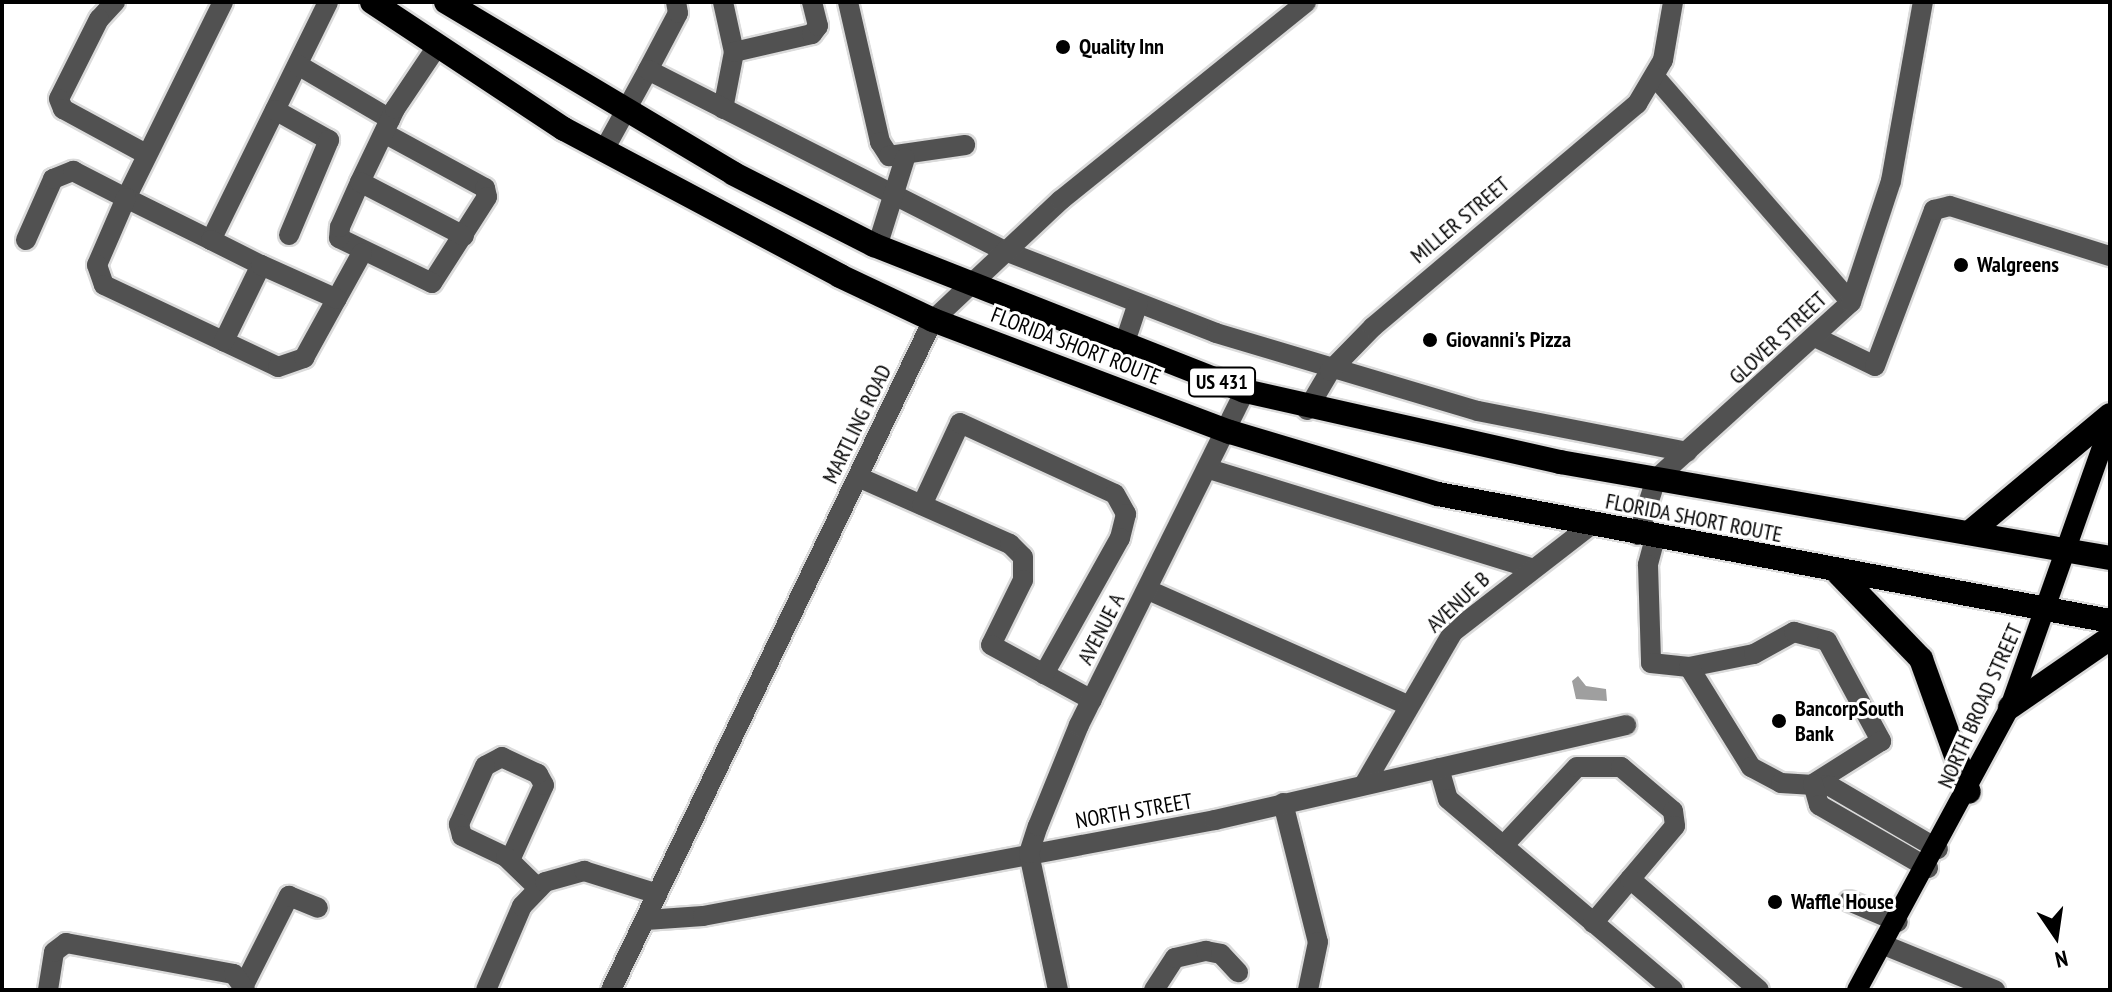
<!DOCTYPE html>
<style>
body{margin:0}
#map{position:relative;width:2112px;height:992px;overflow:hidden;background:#fff;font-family:"PT Sans Narrow",sans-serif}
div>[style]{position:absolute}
.water>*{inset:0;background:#9f9f9f}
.roads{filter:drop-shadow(2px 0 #dbdbdb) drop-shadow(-2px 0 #dbdbdb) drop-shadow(0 2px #dbdbdb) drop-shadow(0 -2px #dbdbdb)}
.minor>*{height:20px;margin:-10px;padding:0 10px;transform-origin:10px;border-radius:10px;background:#515151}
.major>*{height:20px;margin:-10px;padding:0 10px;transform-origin:10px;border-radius:10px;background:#000}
.highway>*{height:24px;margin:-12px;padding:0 12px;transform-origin:12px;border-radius:12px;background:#000}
.dots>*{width:22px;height:22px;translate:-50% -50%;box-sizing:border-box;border:4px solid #fff;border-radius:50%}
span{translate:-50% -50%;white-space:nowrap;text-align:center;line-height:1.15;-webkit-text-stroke:6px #fff;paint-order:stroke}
.shield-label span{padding:2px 6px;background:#fff;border:2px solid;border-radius:6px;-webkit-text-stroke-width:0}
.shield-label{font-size:20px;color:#000;font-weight:700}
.poi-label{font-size:22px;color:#000;font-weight:700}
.left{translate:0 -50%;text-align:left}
.street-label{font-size:22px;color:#000}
.frame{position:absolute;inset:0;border:4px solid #000;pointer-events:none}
.north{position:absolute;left:2016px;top:896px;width:80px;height:80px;-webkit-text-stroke:6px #fff;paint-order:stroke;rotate:167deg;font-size:22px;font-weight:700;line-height:32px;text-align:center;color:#000}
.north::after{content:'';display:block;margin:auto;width:28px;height:36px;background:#000;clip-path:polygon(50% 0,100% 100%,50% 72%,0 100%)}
</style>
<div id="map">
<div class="water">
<div style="clip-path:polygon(1578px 676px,1586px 686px,1606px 689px,1607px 701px,1576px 699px,1572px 681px)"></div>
</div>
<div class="roads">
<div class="minor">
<div style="left:115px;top:2px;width:23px;rotate:133deg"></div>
<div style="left:99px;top:19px;width:89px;rotate:116.6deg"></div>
<div style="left:59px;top:99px;width:11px;rotate:68deg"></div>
<div style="left:63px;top:109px;width:92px;rotate:28.5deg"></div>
<div style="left:223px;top:2px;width:219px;rotate:116.3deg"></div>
<div style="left:126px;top:198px;width:95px;rotate:26.3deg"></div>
<div style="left:211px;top:240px;width:265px;rotate:-63.8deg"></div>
<div style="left:723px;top:2px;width:51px;rotate:77.6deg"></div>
<div style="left:734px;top:52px;width:58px;rotate:100.9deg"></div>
<div style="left:848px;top:2px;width:144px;rotate:77.1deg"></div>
<div style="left:880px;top:142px;width:17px;rotate:57deg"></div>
<div style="left:889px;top:156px;width:77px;rotate:-8.2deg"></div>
<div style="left:734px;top:52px;width:80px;rotate:-13deg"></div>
<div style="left:812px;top:34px;width:10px;rotate:-53deg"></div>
<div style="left:818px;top:26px;width:25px;rotate:-104deg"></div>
<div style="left:298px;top:65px;width:107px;rotate:30.4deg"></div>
<div style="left:648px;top:70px;width:64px;rotate:-62.2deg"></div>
<div style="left:678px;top:13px;width:11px;rotate:-100deg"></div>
<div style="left:1656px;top:78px;width:297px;rotate:49deg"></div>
<div style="left:275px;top:110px;width:62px;rotate:29.1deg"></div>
<div style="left:329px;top:140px;width:103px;rotate:112.8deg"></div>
<div style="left:384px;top:133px;width:115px;rotate:28.6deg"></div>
<div style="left:485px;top:188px;width:9px;rotate:77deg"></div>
<div style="left:487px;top:197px;width:102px;rotate:122.6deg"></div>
<div style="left:432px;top:283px;width:103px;rotate:-154.2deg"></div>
<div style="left:339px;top:238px;width:11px;rotate:-85deg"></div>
<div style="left:340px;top:227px;width:49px;rotate:-66deg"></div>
<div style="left:360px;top:182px;width:81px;rotate:-64.4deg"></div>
<div style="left:395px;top:109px;width:77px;rotate:-56.1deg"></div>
<div style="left:604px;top:150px;width:91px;rotate:-61.2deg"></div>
<div style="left:648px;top:70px;width:400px;rotate:26.9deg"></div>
<div style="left:1005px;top:251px;width:226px;rotate:21.2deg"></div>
<div style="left:1216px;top:333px;width:273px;rotate:16.6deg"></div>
<div style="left:1478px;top:411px;width:213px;rotate:11.1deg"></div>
<div style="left:360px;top:182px;width:117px;rotate:27.4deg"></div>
<div style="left:26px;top:240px;width:67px;rotate:-66.1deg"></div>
<div style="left:53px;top:179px;width:22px;rotate:-22deg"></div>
<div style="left:73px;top:171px;width:59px;rotate:27deg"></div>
<div style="left:126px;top:198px;width:73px;rotate:113.4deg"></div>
<div style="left:97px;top:265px;width:21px;rotate:71deg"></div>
<div style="left:104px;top:285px;width:192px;rotate:25.2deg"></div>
<div style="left:278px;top:367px;width:28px;rotate:-19deg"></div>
<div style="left:304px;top:358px;width:120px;rotate:-61.1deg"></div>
<div style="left:211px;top:240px;width:56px;rotate:26.6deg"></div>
<div style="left:261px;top:265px;width:85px;rotate:116deg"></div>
<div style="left:877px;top:247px;width:93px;rotate:-72.5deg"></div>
<div style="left:261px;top:265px;width:83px;rotate:24.1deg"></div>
<div style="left:1817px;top:338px;width:64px;rotate:25.8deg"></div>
<div style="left:1875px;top:366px;width:167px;rotate:-69.3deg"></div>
<div style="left:1934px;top:210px;width:16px;rotate:-14deg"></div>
<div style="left:1950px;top:206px;width:168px;rotate:17.4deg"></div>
<div style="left:1124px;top:345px;width:44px;rotate:-71.6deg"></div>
<div style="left:1307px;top:410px;width:45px;rotate:-59.5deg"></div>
<div style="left:1330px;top:371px;width:62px;rotate:-45.7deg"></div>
<div style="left:1373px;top:327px;width:346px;rotate:-40.2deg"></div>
<div style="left:1637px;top:104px;width:51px;rotate:-59.4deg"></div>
<div style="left:1663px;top:60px;width:59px;rotate:-80.2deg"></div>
<div style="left:1212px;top:470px;width:334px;rotate:17.1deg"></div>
<div style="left:858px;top:477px;width:166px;rotate:23.8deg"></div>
<div style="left:1010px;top:544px;width:18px;rotate:45deg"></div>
<div style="left:1023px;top:557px;width:23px;rotate:90deg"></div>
<div style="left:1023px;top:580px;width:72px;rotate:116.2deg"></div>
<div style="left:991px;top:645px;width:115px;rotate:28.6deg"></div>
<div style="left:922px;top:505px;width:90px;rotate:-65.1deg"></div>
<div style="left:960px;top:423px;width:170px;rotate:24.6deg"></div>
<div style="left:1115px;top:494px;width:23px;rotate:61deg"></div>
<div style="left:1126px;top:514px;width:25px;rotate:104deg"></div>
<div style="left:1120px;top:538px;width:156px;rotate:119.2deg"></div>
<div style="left:1638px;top:535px;width:59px;rotate:-72.2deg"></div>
<div style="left:1656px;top:479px;width:263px;rotate:-42.2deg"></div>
<div style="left:1851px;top:302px;width:127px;rotate:-71.7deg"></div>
<div style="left:1891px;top:181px;width:182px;rotate:-79.9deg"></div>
<div style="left:1655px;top:538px;width:28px;rotate:105deg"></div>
<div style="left:1648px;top:565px;width:98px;rotate:88.2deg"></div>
<div style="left:1651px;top:663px;width:38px;rotate:6deg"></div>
<div style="left:1689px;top:667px;width:66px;rotate:-11.3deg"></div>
<div style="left:1754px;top:654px;width:46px;rotate:-28.8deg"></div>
<div style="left:1794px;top:632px;width:34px;rotate:15deg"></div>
<div style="left:1827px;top:641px;width:114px;rotate:61.6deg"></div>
<div style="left:1881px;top:741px;width:80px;rotate:147.7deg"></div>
<div style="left:1148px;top:590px;width:284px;rotate:23.9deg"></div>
<div style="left:1689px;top:667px;width:118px;rotate:58.2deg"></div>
<div style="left:1751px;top:767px;width:34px;rotate:28deg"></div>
<div style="left:1781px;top:783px;width:49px;rotate:3.5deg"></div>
<div style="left:1830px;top:786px;width:125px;rotate:30.3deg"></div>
<div style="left:1439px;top:768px;width:32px;rotate:74deg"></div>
<div style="left:1448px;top:799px;width:295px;rotate:40.3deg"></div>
<div style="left:1365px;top:783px;width:175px;rotate:-59.8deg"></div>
<div style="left:1453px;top:632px;width:175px;rotate:-37.8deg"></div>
<div style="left:1813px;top:784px;width:22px;rotate:74deg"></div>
<div style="left:1819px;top:805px;width:126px;rotate:30deg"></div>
<div style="left:1283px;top:803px;width:143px;rotate:75.9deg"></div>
<div style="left:1318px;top:942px;width:49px;rotate:101.8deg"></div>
<div style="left:1503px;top:846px;width:108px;rotate:-46.9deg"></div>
<div style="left:1577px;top:767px;width:44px"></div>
<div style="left:1621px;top:767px;width:68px;rotate:40.2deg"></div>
<div style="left:1673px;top:811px;width:15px;rotate:82deg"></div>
<div style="left:1675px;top:826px;width:127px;rotate:130.2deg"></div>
<div style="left:510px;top:860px;width:82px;rotate:-65.6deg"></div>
<div style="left:544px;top:785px;width:13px;rotate:-119deg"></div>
<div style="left:538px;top:774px;width:40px;rotate:-155deg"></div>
<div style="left:502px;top:757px;width:19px;rotate:152deg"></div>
<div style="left:485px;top:766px;width:64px;rotate:114.1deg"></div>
<div style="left:459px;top:824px;width:12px;rotate:76deg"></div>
<div style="left:462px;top:836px;width:49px;rotate:25.5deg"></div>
<div style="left:506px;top:857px;width:45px;rotate:44.1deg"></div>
<div style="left:1630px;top:879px;width:170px;rotate:40.7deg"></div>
<div style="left:1849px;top:901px;width:53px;rotate:23.2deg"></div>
<div style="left:646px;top:920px;width:57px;rotate:-4deg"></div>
<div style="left:703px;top:916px;width:521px;rotate:-10.62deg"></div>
<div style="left:1215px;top:820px;width:422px;rotate:-13deg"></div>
<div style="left:1884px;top:945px;width:120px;rotate:22.1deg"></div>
<div style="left:244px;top:985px;width:100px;rotate:-63.2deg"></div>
<div style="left:289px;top:896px;width:31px;rotate:22deg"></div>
<div style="left:48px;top:990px;width:38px;rotate:-81deg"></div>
<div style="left:54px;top:952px;width:15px;rotate:-37deg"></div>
<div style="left:66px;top:943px;width:171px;rotate:10.5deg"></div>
<div style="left:234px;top:974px;width:19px;rotate:55deg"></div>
<div style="left:486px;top:990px;width:91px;rotate:-66.8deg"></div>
<div style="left:522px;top:906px;width:33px;rotate:-46deg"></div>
<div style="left:545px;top:882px;width:41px;rotate:-15.8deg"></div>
<div style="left:584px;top:871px;width:77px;rotate:17.3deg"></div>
<div style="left:611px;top:990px;width:743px;rotate:-64.33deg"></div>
<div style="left:933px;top:320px;width:175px;rotate:-43.2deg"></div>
<div style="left:1061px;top:200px;width:315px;rotate:-38.9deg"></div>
<div style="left:1058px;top:990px;width:140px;rotate:-102deg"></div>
<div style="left:1029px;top:853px;width:28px;rotate:-72deg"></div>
<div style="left:1038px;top:826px;width:109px;rotate:-67.9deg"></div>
<div style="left:1079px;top:725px;width:373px;rotate:-63.6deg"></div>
<div style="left:1154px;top:990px;width:38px;rotate:-57deg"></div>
<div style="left:1175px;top:958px;width:32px;rotate:-13deg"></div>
<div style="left:1206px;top:951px;width:15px;rotate:11deg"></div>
<div style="left:1221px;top:954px;width:25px;rotate:47deg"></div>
</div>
<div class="major">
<div style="left:1857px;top:990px;width:322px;rotate:-61.6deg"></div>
<div style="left:2010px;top:707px;width:299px;rotate:-70.5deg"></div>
</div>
<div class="highway">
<div style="left:372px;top:2px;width:230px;rotate:33.5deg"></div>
<div style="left:564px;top:129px;width:313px;rotate:28deg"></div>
<div style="left:840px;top:276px;width:103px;rotate:25.3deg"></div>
<div style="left:933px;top:320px;width:317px;rotate:20.7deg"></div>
<div style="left:1230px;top:432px;width:217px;rotate:16.6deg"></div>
<div style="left:1438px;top:494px;width:684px;rotate:10.7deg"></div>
<div style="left:446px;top:2px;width:335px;rotate:30.8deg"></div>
<div style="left:734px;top:174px;width:157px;rotate:26.9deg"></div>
<div style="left:874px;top:245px;width:399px;rotate:21.5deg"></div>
<div style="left:1245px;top:391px;width:323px;rotate:12.7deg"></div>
<div style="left:1560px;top:462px;width:558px;rotate:9.9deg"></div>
<div style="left:1969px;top:533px;width:184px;rotate:-39.9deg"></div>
<div style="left:1839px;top:574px;width:118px;rotate:46deg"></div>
<div style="left:1921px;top:659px;width:141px;rotate:70.2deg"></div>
<div style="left:2010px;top:707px;width:121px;rotate:-34.6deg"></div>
</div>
</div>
<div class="dots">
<div style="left:1063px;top:47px;background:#000"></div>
<div style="left:1961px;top:265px;background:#000"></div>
<div style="left:1430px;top:340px;background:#000"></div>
<div style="left:1779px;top:721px;background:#000"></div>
<div style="left:1775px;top:902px;background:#000"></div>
</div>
<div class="shield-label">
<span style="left:1222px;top:382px">US 431</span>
</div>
<div class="poi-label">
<span class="left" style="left:1079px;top:47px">Quality Inn</span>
<span class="left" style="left:1977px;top:265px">Walgreens</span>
<span class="left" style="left:1446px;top:340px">Giovanni's Pizza</span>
<span class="left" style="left:1795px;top:721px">BancorpSouth<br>Bank</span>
<span class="left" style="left:1791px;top:902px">Waffle House</span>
</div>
<div class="street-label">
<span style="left:1460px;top:220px;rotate:-40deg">MILLER STREET</span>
<span style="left:1778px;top:338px;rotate:-43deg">GLOVER STREET</span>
<span style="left:1076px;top:346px;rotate:21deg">FLORIDA SHORT ROUTE</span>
<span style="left:857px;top:424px;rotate:-64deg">MARTLING ROAD</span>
<span style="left:1694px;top:518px;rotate:11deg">FLORIDA SHORT ROUTE</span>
<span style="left:1458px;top:602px;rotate:-43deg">AVENUE B</span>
<span style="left:1101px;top:629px;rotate:-63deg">AVENUE A</span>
<span style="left:1980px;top:706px;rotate:-66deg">NORTH BROAD STREET</span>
<span style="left:1134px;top:811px;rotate:-10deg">NORTH STREET</span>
</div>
<div class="frame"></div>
<div class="north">N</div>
</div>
